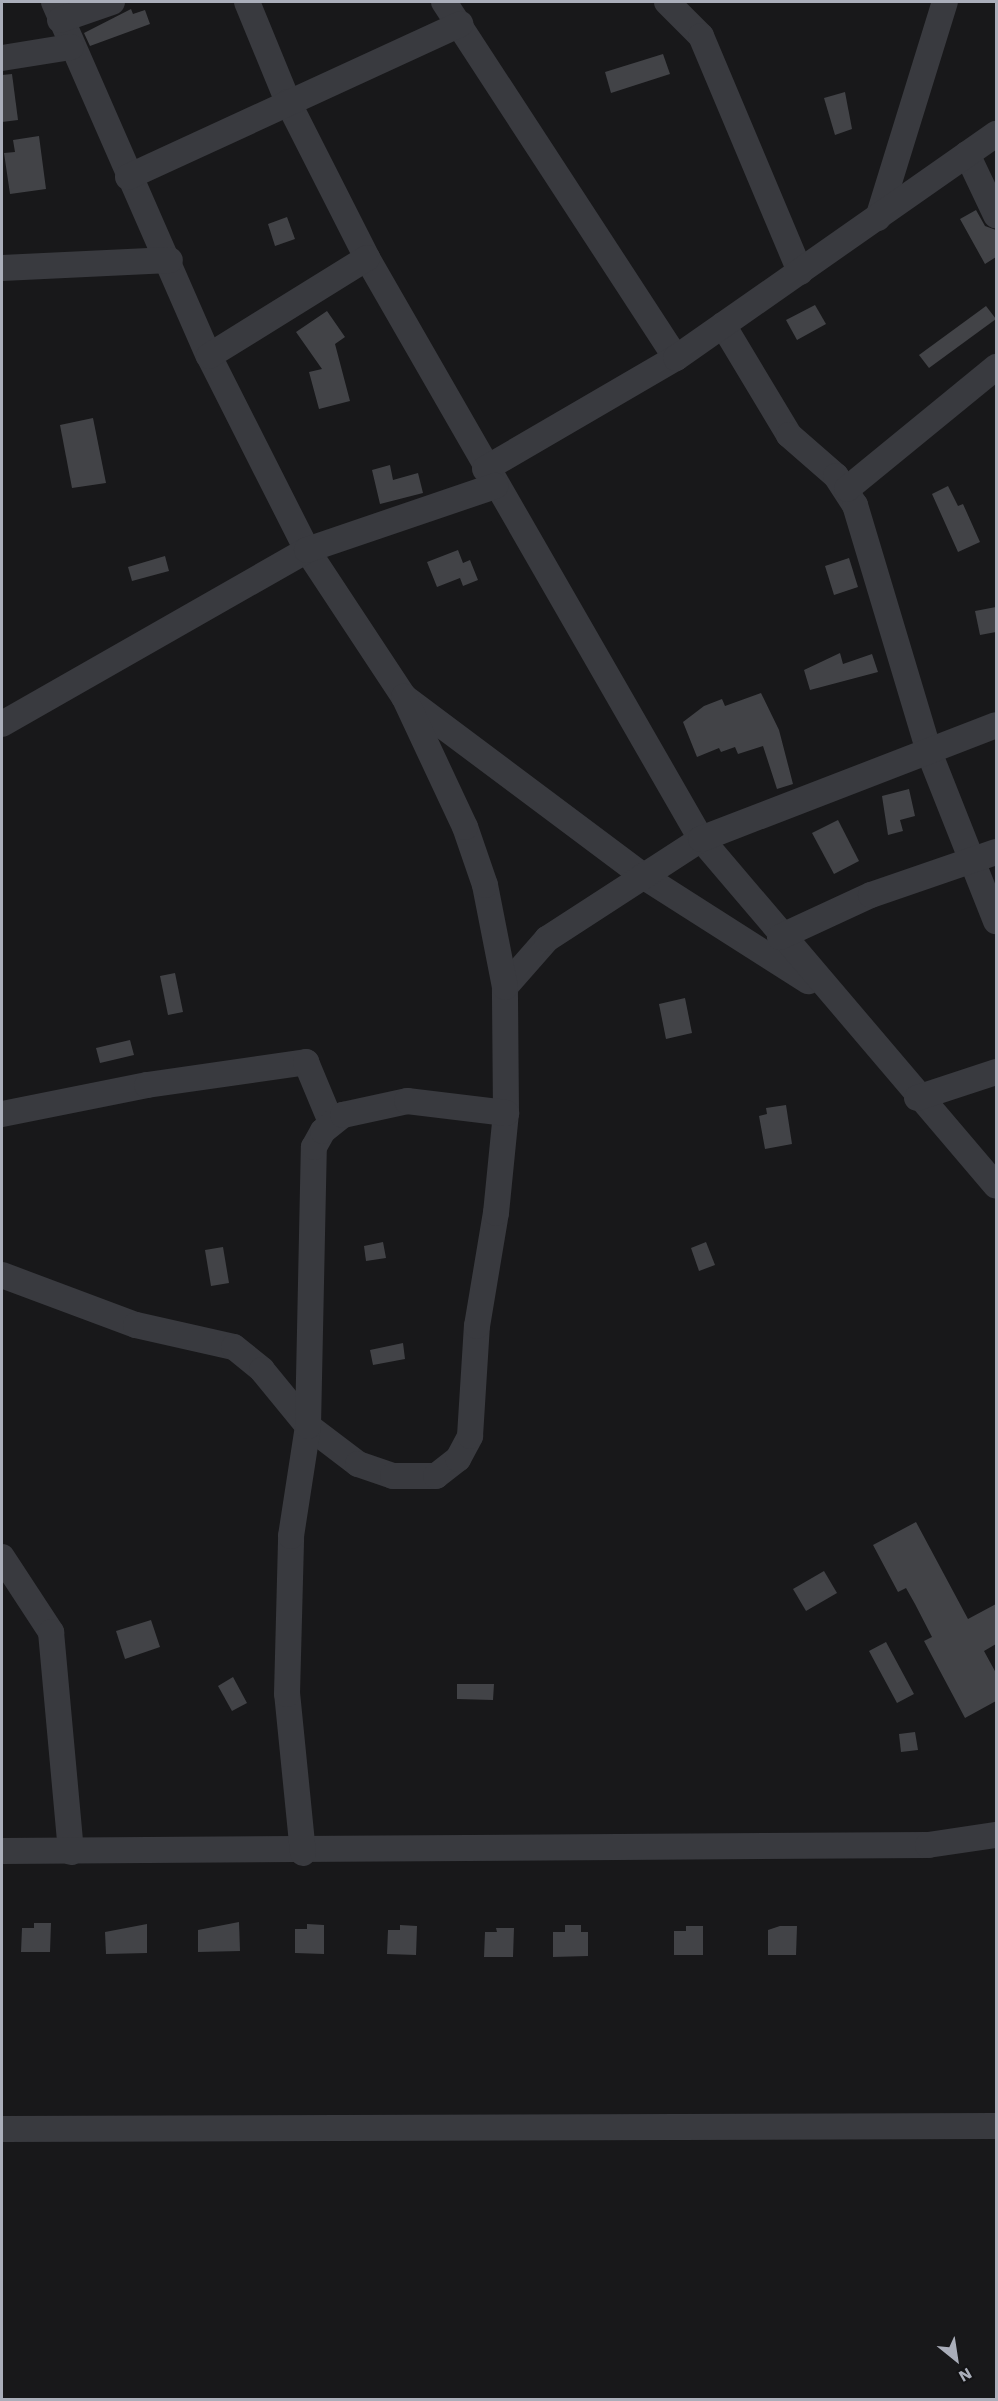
<!DOCTYPE html>
<style>
body{margin:0}
#map{position:relative;width:998px;height:2401px;overflow:hidden;background:#18181a;font-family:"Work Sans",sans-serif}
div>[style]{position:absolute}
.building>*{inset:0;background:#424347}
.minor>*{height:26px;margin:-13px;padding:0 13px;transform-origin:13px;border-radius:13px;background:#393a3f}
span{translate:-50% -50%;white-space:nowrap;text-align:center;line-height:1.15;-webkit-text-stroke:4.5px #131315;paint-order:stroke}
.frame{position:absolute;inset:0;border:3px solid #aaaeba;pointer-events:none}
.north{position:absolute;left:926px;top:2329px;width:60px;height:60px;-webkit-text-stroke:4px #131315;paint-order:stroke;rotate:150deg;font-size:16px;font-weight:700;line-height:24px;text-align:center;color:#aaaeba}
.north::after{content:'';display:block;margin:auto;width:21px;height:27px;background:#aaaeba;clip-path:polygon(50% 0,100% 100%,50% 72%,0 100%)}
</style>
<div id="map">
<div class="building">
<div style="clip-path:polygon(131px 9px,133px 14px,145px 10px,150px 24px,90px 46px,84px 33px)"></div>
<div style="clip-path:polygon(663px 54px,670px 74px,611px 93px,605px 72px)"></div>
<div style="clip-path:polygon(12px 74px,18px 120px,2px 122px,2px 75px)"></div>
<div style="clip-path:polygon(845px 92px,852px 129px,835px 135px,824px 98px)"></div>
<div style="clip-path:polygon(39px 136px,46px 189px,10px 194px,4px 153px,15px 152px,13px 140px)"></div>
<div style="clip-path:polygon(976px 210px,985px 226px,996px 230px,996px 257px,985px 264px,960px 219px)"></div>
<div style="clip-path:polygon(287px 217px,295px 239px,275px 246px,268px 224px)"></div>
<div style="clip-path:polygon(815px 305px,826px 324px,797px 340px,786px 320px)"></div>
<div style="clip-path:polygon(986px 306px,996px 319px,929px 368px,919px 355px)"></div>
<div style="clip-path:polygon(327px 311px,345px 337px,335px 344px,350px 401px,319px 409px,309px 372px,322px 369px,296px 332px)"></div>
<div style="clip-path:polygon(93px 418px,106px 483px,72px 488px,60px 425px)"></div>
<div style="clip-path:polygon(390px 465px,393px 480px,418px 473px,423px 493px,380px 504px,372px 470px)"></div>
<div style="clip-path:polygon(948px 486px,958px 506px,963px 504px,980px 542px,958px 552px,932px 494px)"></div>
<div style="clip-path:polygon(458px 550px,463px 563px,470px 560px,478px 580px,463px 586px,460px 578px,437px 587px,427px 562px)"></div>
<div style="clip-path:polygon(165px 556px,169px 571px,132px 581px,128px 567px)"></div>
<div style="clip-path:polygon(849px 558px,858px 587px,834px 595px,825px 566px)"></div>
<div style="clip-path:polygon(996px 607px,996px 632px,980px 635px,975px 611px)"></div>
<div style="clip-path:polygon(840px 653px,843px 664px,872px 654px,878px 672px,810px 690px,804px 670px)"></div>
<div style="clip-path:polygon(761px 693px,779px 730px,793px 784px,777px 789px,763px 746px,738px 754px,735px 747px,721px 752px,719px 748px,697px 757px,683px 722px,704px 706px,722px 699px,725px 706px)"></div>
<div style="clip-path:polygon(909px 789px,915px 816px,900px 820px,903px 831px,888px 835px,882px 796px)"></div>
<div style="clip-path:polygon(838px 820px,859px 861px,834px 874px,812px 833px)"></div>
<div style="clip-path:polygon(175px 973px,183px 1012px,168px 1015px,160px 976px)"></div>
<div style="clip-path:polygon(685px 998px,692px 1033px,666px 1039px,659px 1004px)"></div>
<div style="clip-path:polygon(130px 1040px,134px 1055px,100px 1063px,96px 1048px)"></div>
<div style="clip-path:polygon(786px 1105px,792px 1144px,765px 1149px,759px 1116px,767px 1114px,766px 1108px)"></div>
<div style="clip-path:polygon(383px 1242px,386px 1258px,366px 1261px,364px 1246px)"></div>
<div style="clip-path:polygon(706px 1242px,715px 1265px,699px 1271px,691px 1248px)"></div>
<div style="clip-path:polygon(223px 1247px,229px 1283px,211px 1286px,205px 1250px)"></div>
<div style="clip-path:polygon(403px 1343px,405px 1359px,373px 1365px,370px 1350px)"></div>
<div style="clip-path:polygon(916px 1522px,968px 1619px,996px 1604px,996px 1644px,984px 1651px,996px 1673px,996px 1701px,965px 1718px,924px 1641px,932px 1637px,915px 1604px,906px 1588px,898px 1592px,873px 1545px)"></div>
<div style="clip-path:polygon(824px 1571px,837px 1593px,806px 1611px,793px 1589px)"></div>
<div style="clip-path:polygon(151px 1620px,160px 1647px,125px 1659px,116px 1631px)"></div>
<div style="clip-path:polygon(886px 1642px,914px 1694px,897px 1703px,869px 1651px)"></div>
<div style="clip-path:polygon(233px 1677px,247px 1703px,232px 1711px,218px 1686px)"></div>
<div style="clip-path:polygon(457px 1684px,494px 1684px,493px 1700px,457px 1699px)"></div>
<div style="clip-path:polygon(915px 1732px,918px 1750px,901px 1752px,899px 1734px)"></div>
<div style="clip-path:polygon(239px 1922px,240px 1951px,198px 1952px,198px 1930px)"></div>
<div style="clip-path:polygon(34px 1923px,51px 1923px,50px 1952px,21px 1952px,22px 1928px,34px 1928px)"></div>
<div style="clip-path:polygon(147px 1924px,147px 1953px,106px 1954px,105px 1932px)"></div>
<div style="clip-path:polygon(307px 1924px,324px 1925px,324px 1954px,295px 1953px,295px 1929px,307px 1929px)"></div>
<div style="clip-path:polygon(400px 1925px,417px 1926px,416px 1955px,387px 1954px,388px 1930px,400px 1930px)"></div>
<div style="clip-path:polygon(565px 1925px,581px 1925px,581px 1932px,588px 1932px,588px 1956px,553px 1957px,553px 1932px,565px 1932px)"></div>
<div style="clip-path:polygon(686px 1926px,703px 1926px,703px 1955px,674px 1955px,674px 1931px,686px 1931px)"></div>
<div style="clip-path:polygon(780px 1926px,797px 1926px,796px 1955px,768px 1955px,768px 1930px)"></div>
<div style="clip-path:polygon(496px 1928px,514px 1928px,513px 1957px,484px 1957px,485px 1932px,497px 1932px)"></div>
</div>
<div class="minor">
<div style="left:54px;top:2px;width:386px;rotate:66.4deg"></div>
<div style="left:209px;top:356px;width:217px;rotate:63.2deg"></div>
<div style="left:307px;top:550px;width:176px;rotate:56.6deg"></div>
<div style="left:404px;top:697px;width:299px;rotate:36.8deg"></div>
<div style="left:643px;top:876px;width:196px;rotate:32.5deg"></div>
<div style="left:247px;top:2px;width:108px;rotate:67.7deg"></div>
<div style="left:288px;top:102px;width:175px;rotate:63.1deg"></div>
<div style="left:367px;top:258px;width:670px;rotate:60.11deg"></div>
<div style="left:701px;top:839px;width:455px;rotate:49.6deg"></div>
<div style="left:444px;top:2px;width:425px;rotate:56.9deg"></div>
<div style="left:667px;top:2px;width:48px;rotate:45deg"></div>
<div style="left:701px;top:36px;width:256px;rotate:67.2deg"></div>
<div style="left:60px;top:20px;width:55px;rotate:-19.1deg"></div>
<div style="left:2px;top:58px;width:70px;rotate:-9.1deg"></div>
<div style="left:967px;top:154px;width:68px;rotate:64.6deg"></div>
<div style="left:128px;top:177px;width:366px;rotate:-24.7deg"></div>
<div style="left:878px;top:218px;width:226px;rotate:-72.8deg"></div>
<div style="left:2px;top:268px;width:168px;rotate:-2.7deg"></div>
<div style="left:723px;top:325px;width:128px;rotate:59deg"></div>
<div style="left:789px;top:435px;width:62px;rotate:41.1deg"></div>
<div style="left:836px;top:476px;width:35px;rotate:57deg"></div>
<div style="left:855px;top:505px;width:258px;rotate:73.3deg"></div>
<div style="left:929px;top:752px;width:182px;rotate:68.4deg"></div>
<div style="left:209px;top:356px;width:186px;rotate:-31.8deg"></div>
<div style="left:485px;top:469px;width:221px;rotate:-30.2deg"></div>
<div style="left:676px;top:358px;width:391px;rotate:-35deg"></div>
<div style="left:847px;top:489px;width:193px;rotate:-39.3deg"></div>
<div style="left:2px;top:724px;width:351px;rotate:-29.7deg"></div>
<div style="left:307px;top:550px;width:199px;rotate:-18.8deg"></div>
<div style="left:780px;top:937px;width:100px;rotate:-24.8deg"></div>
<div style="left:871px;top:895px;width:132px;rotate:-19deg"></div>
<div style="left:505px;top:987px;width:64px;rotate:-48.8deg"></div>
<div style="left:547px;top:939px;width:184px;rotate:-33deg"></div>
<div style="left:701px;top:839px;width:316px;rotate:-21.1deg"></div>
<div style="left:917px;top:1098px;width:83px;rotate:-18.2deg"></div>
<div style="left:2px;top:1114px;width:148px;rotate:-11.3deg"></div>
<div style="left:147px;top:1085px;width:161px;rotate:-8.2deg"></div>
<div style="left:306px;top:1062px;width:65px;rotate:67.4deg"></div>
<div style="left:2px;top:1275px;width:143px;rotate:20.5deg"></div>
<div style="left:136px;top:1325px;width:100px;rotate:12.7deg"></div>
<div style="left:234px;top:1347px;width:36px;rotate:39deg"></div>
<div style="left:262px;top:1370px;width:72px;rotate:50.6deg"></div>
<div style="left:308px;top:1426px;width:63px;rotate:37.2deg"></div>
<div style="left:358px;top:1464px;width:37px;rotate:19deg"></div>
<div style="left:393px;top:1476px;width:43px"></div>
<div style="left:436px;top:1476px;width:28px;rotate:-38deg"></div>
<div style="left:458px;top:1459px;width:26px;rotate:-62deg"></div>
<div style="left:470px;top:1436px;width:110px;rotate:-86.4deg"></div>
<div style="left:477px;top:1326px;width:115px;rotate:-80.5deg"></div>
<div style="left:496px;top:1213px;width:100px;rotate:-84.3deg"></div>
<div style="left:506px;top:1113px;width:126px;rotate:-90.5deg"></div>
<div style="left:505px;top:987px;width:104px;rotate:-101.1deg"></div>
<div style="left:485px;top:885px;width:61px;rotate:-109deg"></div>
<div style="left:465px;top:827px;width:144px;rotate:-115.1deg"></div>
<div style="left:2px;top:1557px;width:90px;rotate:56.8deg"></div>
<div style="left:51px;top:1632px;width:221px;rotate:84.8deg"></div>
<div style="left:2px;top:1851px;width:926px;rotate:-0.37deg"></div>
<div style="left:928px;top:1845px;width:69px;rotate:-8.4deg"></div>
<div style="left:303px;top:1853px;width:160px;rotate:-95.7deg"></div>
<div style="left:287px;top:1694px;width:158px;rotate:-88.5deg"></div>
<div style="left:291px;top:1536px;width:111px;rotate:-81.2deg"></div>
<div style="left:308px;top:1426px;width:279px;rotate:-88.8deg"></div>
<div style="left:314px;top:1147px;width:18px;rotate:-61deg"></div>
<div style="left:323px;top:1131px;width:26px;rotate:-39deg"></div>
<div style="left:343px;top:1115px;width:66px;rotate:-12.3deg"></div>
<div style="left:407px;top:1101px;width:100px;rotate:6.9deg"></div>
<div style="left:2px;top:2129px;width:994px;rotate:-0.17deg"></div>
</div>
<div class="frame"></div>
<div class="north">N</div>
</div>
